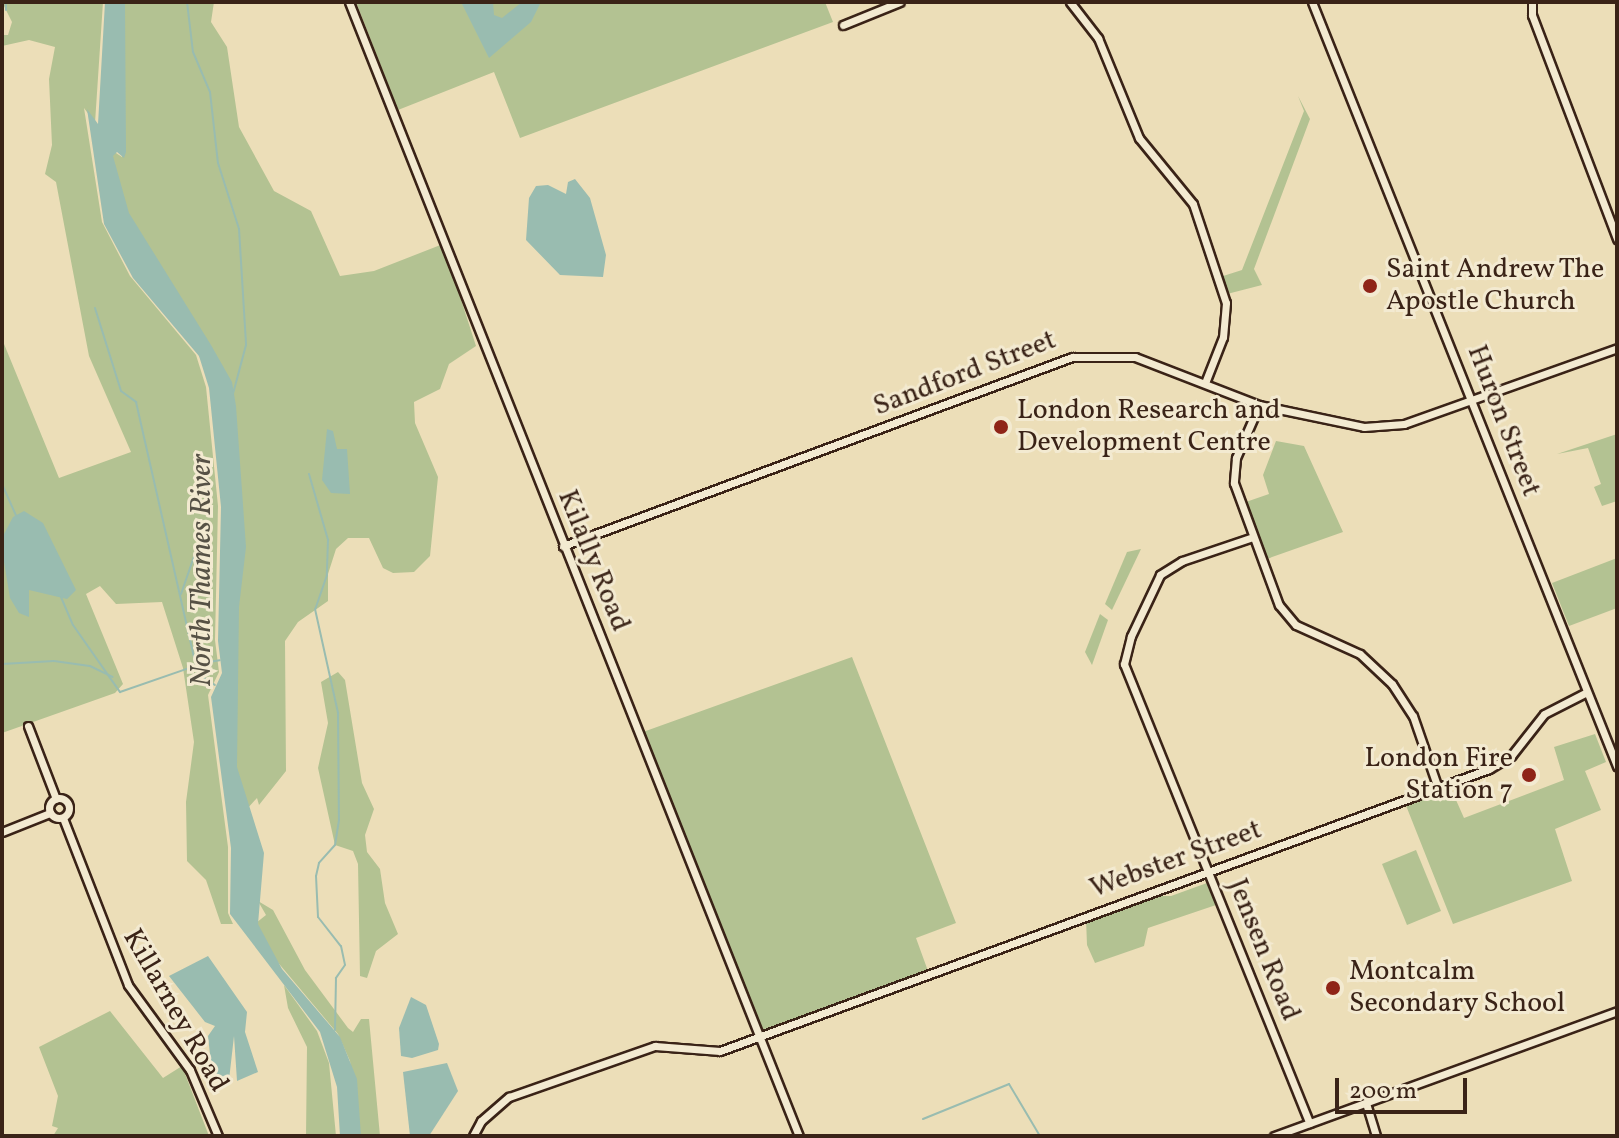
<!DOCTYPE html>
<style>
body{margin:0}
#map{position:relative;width:1619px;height:1138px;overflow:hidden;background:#ecdeb8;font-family:Vollkorn,serif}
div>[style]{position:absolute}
.green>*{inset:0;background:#b3c292}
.water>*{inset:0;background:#99bcb0}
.stream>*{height:2px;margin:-1px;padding:0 1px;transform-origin:1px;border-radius:1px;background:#99bcb0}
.roads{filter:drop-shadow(2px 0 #3a2317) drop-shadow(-2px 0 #3a2317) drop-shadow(0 2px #3a2317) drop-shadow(0 -2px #3a2317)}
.secondary>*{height:7px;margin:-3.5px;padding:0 3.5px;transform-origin:3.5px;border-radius:3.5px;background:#f3ead1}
.secondary>.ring{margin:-3.5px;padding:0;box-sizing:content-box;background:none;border:7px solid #f3ead1;border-radius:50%}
.dots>*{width:22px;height:22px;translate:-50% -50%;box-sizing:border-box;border:4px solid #f3ead1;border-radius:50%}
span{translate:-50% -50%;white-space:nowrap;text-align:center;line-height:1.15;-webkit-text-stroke:6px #f3ead1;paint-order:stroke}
.poi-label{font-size:28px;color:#3a2317}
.left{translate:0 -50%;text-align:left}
.right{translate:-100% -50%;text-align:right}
.street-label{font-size:28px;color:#3a2317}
.water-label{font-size:30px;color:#565145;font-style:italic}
.frame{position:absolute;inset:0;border:4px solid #3a2317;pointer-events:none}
.scale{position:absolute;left:1335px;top:1078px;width:132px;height:36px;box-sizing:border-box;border:4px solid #3a2317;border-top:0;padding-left:10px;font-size:24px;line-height:28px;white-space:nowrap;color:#3a2317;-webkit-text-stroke:6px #f3ead1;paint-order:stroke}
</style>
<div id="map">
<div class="green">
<div style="clip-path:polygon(2px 2px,103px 2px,95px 123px,84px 108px,102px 222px,130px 276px,196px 355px,206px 387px,218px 506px,215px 640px,219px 672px,208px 695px,228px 847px,228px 913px,233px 924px,221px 924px,206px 880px,187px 861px,186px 802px,194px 742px,183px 668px,162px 602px,116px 604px,100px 586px,86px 594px,123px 684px,115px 693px,2px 733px,2px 339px,59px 478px,131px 452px,89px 356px,56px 182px,45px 174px,52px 145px,49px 79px,55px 47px,29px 40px,2px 46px,2px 35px,8px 35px,12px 22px)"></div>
<div style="clip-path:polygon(123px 2px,214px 2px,211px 22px,227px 47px,239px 127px,274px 191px,311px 211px,340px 276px,374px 271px,443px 244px,476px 346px,449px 364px,440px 389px,414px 402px,415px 423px,438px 477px,430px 556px,414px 572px,393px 573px,383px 568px,369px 538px,348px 538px,336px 549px,328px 574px,328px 601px,298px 622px,285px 641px,286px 771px,259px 805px,257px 798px,246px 810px,236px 777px,235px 427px,126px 211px,112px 168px,113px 151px,122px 157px)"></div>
<div style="clip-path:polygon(356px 2px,825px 2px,833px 22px,520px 138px,494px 72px,398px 110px)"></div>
<div style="clip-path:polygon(1298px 96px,1310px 119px,1254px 269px,1262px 285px,1227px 294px,1220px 277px,1242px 270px,1304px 111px)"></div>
<div style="clip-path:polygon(1617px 434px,1617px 501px,1602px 506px,1594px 487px,1601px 484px,1588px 448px,1557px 454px)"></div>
<div style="clip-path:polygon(1276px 441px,1304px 446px,1343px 532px,1264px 560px,1243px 503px,1269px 494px,1263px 475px)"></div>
<div style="clip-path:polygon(1141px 549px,1112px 610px,1105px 604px,1127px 552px)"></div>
<div style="clip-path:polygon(1617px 558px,1617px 608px,1569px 626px,1552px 583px)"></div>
<div style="clip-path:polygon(1100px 614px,1108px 620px,1092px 665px,1085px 652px)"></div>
<div style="clip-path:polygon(852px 657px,956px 923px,916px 938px,928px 971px,762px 1030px,643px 732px)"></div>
<div style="clip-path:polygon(338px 672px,345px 680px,362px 783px,374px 809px,365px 835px,367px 852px,380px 869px,385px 903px,398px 934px,376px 951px,367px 978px,360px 976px,358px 864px,353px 851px,335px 845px,318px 768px,328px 723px,321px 682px)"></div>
<div style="clip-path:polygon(1595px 734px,1606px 762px,1585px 771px,1601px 810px,1555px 829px,1572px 881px,1453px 924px,1405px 803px,1452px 791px,1464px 818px,1564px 780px,1554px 747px)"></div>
<div style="clip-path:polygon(1416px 850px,1441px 911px,1407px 925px,1382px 864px)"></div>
<div style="clip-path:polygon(1207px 883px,1216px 905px,1148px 928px,1144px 946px,1095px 963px,1087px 945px,1086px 919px,1141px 896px,1171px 896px)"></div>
<div style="clip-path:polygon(258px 901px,273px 910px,305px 970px,348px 1028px,353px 1032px,361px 1019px,369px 1019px,380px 1136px,360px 1136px,350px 1061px,338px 1034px,270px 953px,256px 923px,266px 915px)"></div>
<div style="clip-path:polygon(284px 985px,317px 1031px,329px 1063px,336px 1136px,306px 1136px,307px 1047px,288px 1008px)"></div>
<div style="clip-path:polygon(110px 1011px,163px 1078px,182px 1066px,209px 1136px,53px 1136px,58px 1128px,52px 1126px,58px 1096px,39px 1047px)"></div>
</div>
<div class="water">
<div style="clip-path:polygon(105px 2px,125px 2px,126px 152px,124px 158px,117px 152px,113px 156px,129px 213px,211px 345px,232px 382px,236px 406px,246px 547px,239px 607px,237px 767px,264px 853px,258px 924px,282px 969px,340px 1037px,357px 1079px,361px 1136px,340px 1136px,337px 1087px,320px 1032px,230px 914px,231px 848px,211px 697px,222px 673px,218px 641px,221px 507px,209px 388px,199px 356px,133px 278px,104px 224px,87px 109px,98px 124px)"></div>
<div style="clip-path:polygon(461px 2px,493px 2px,494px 15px,502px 18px,522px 2px,541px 2px,531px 22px,489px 58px)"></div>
<div style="clip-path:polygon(575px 179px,590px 198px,606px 255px,603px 277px,560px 275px,526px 240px,529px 198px,536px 186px,548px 185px,566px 194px,568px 182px)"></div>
<div style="clip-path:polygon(327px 429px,333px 431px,337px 449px,347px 449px,350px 494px,331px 493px,322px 480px)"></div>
<div style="clip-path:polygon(24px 511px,43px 523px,76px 590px,67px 599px,29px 590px,29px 617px,19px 613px,10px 598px,3px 556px,3px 536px,13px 517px)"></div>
<div style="clip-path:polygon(208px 956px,247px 1012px,245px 1032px,258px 1072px,237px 1081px,234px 1036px,229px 1080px,213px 1082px,208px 1036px,215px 1026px,205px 1022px,169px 976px)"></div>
<div style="clip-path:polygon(411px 997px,426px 1005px,439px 1044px,438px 1050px,412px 1058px,401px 1056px,399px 1028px)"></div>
<div style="clip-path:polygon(447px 1063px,458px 1091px,429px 1136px,410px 1136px,403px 1072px)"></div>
</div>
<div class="stream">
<div style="left:6px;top:2px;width:8px;rotate:90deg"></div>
<div style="left:187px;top:2px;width:50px;rotate:83.2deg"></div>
<div style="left:193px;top:52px;width:43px;rotate:67deg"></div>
<div style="left:210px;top:92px;width:71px;rotate:83.6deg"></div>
<div style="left:218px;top:163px;width:69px;rotate:72.3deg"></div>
<div style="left:239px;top:229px;width:116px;rotate:86.5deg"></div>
<div style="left:246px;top:345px;width:51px;rotate:104.9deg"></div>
<div style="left:95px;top:308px;width:87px;rotate:72.6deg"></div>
<div style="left:121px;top:391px;width:19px;rotate:36deg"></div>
<div style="left:136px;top:402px;width:279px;rotate:77.2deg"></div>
<div style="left:198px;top:674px;width:20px;rotate:33deg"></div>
<div style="left:309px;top:474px;width:69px;rotate:73.9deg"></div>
<div style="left:328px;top:540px;width:35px;rotate:92deg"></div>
<div style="left:327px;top:575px;width:36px;rotate:109deg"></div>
<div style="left:315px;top:609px;width:107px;rotate:77.5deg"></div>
<div style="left:338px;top:713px;width:107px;rotate:89.5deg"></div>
<div style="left:339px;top:820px;width:25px;rotate:99deg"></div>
<div style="left:335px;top:845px;width:24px;rotate:132deg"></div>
<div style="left:319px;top:863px;width:13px;rotate:103deg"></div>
<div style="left:316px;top:876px;width:41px;rotate:87.2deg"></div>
<div style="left:318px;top:917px;width:37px;rotate:52deg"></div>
<div style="left:341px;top:946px;width:19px;rotate:78deg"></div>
<div style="left:345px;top:965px;width:16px;rotate:125deg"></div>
<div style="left:336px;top:978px;width:52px;rotate:91.1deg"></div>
<div style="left:2px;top:484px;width:35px;rotate:66deg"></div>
<div style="left:181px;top:594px;width:70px;rotate:-70.8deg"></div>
<div style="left:61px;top:597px;width:30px;rotate:67deg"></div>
<div style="left:73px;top:625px;width:82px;rotate:55deg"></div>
<div style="left:120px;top:692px;width:79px;rotate:-19.1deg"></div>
<div style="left:2px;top:664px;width:52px;rotate:-3.3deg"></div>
<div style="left:54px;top:661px;width:36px;rotate:8deg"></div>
<div style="left:90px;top:666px;width:25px;rotate:26deg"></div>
<div style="left:196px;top:664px;width:24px;rotate:-9deg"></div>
<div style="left:923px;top:1119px;width:93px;rotate:-22.1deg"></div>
<div style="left:1009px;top:1084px;width:61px;rotate:59.2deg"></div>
</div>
<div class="roads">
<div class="secondary">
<div style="left:349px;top:2px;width:1220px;rotate:68.36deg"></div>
<div style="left:1070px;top:2px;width:46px;rotate:52.1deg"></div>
<div style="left:1098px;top:38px;width:108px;rotate:67.7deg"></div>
<div style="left:1139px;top:138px;width:85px;rotate:50.7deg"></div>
<div style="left:1193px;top:204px;width:104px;rotate:71.6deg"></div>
<div style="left:1226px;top:303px;width:34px;rotate:95deg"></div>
<div style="left:1223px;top:337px;width:49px;rotate:111.4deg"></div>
<div style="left:1312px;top:2px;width:823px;rotate:68.24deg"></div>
<div style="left:1532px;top:2px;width:13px;rotate:90deg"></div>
<div style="left:1532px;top:15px;width:240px;rotate:69.2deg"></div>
<div style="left:843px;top:25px;width:61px;rotate:-22deg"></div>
<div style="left:1259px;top:405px;width:58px;rotate:113.5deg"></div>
<div style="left:1236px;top:458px;width:25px;rotate:95deg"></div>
<div style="left:1234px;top:483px;width:130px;rotate:69.8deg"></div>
<div style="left:1279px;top:605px;width:26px;rotate:50deg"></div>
<div style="left:1296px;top:625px;width:70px;rotate:24.4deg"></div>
<div style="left:1360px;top:654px;width:44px;rotate:43.2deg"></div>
<div style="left:1392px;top:684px;width:38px;rotate:57deg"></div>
<div style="left:1413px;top:716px;width:76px;rotate:70.9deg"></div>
<div style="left:1253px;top:537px;width:75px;rotate:161.3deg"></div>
<div style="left:1182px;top:561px;width:26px;rotate:148deg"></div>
<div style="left:1160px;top:575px;width:68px;rotate:115.4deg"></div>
<div style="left:1131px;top:636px;width:29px;rotate:104deg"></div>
<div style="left:1124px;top:664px;width:495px;rotate:68deg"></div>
<div style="left:563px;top:546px;width:543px;rotate:-20.37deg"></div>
<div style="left:1072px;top:357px;width:63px"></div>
<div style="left:1135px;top:357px;width:133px;rotate:21.2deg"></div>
<div style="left:1259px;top:405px;width:107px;rotate:11.8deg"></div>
<div style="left:1364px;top:427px;width:40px;rotate:-4.3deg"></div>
<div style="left:1404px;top:424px;width:226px;rotate:-19.6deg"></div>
<div style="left:28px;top:726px;width:78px;rotate:69deg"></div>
<div class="ring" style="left:49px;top:798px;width:13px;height:13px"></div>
<div style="left:63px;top:818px;width:179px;rotate:68.7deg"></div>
<div style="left:128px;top:985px;width:105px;rotate:53.9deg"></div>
<div style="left:190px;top:1070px;width:72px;rotate:67deg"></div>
<div style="left:2px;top:832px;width:52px;rotate:-21.6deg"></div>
<div style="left:1366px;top:1103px;width:34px;rotate:73deg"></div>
<div style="left:473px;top:1136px;width:17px;rotate:-62deg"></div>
<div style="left:481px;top:1121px;width:37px;rotate:-41deg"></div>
<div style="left:509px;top:1097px;width:155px;rotate:-19.3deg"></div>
<div style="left:655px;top:1046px;width:65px;rotate:4.4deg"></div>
<div style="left:720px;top:1051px;width:819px;rotate:-20.14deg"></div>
<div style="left:1489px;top:769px;width:26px;rotate:-31deg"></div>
<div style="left:1511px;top:756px;width:53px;rotate:-51.8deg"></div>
<div style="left:1544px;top:714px;width:48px;rotate:-27.1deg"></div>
<div style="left:1274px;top:1136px;width:365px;rotate:-20deg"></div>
</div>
</div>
<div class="dots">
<div style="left:1370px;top:286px;background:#8f2418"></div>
<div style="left:1001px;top:427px;background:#8f2418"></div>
<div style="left:1529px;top:775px;background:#8f2418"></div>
<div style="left:1333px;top:988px;background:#8f2418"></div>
</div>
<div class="poi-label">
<span class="left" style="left:1386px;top:286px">Saint Andrew The<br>Apostle Church</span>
<span class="left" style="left:1017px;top:427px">London Research and<br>Development Centre</span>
<span class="right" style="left:1513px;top:775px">London Fire<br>Station 7</span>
<span class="left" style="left:1349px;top:988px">Montcalm<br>Secondary School</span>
</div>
<div class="street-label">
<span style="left:965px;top:374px;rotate:-21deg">Sandford Street</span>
<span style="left:1503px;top:421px;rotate:69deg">Huron Street</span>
<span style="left:593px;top:561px;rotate:68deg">Kilally Road</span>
<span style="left:1176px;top:860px;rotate:-20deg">Webster Street</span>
<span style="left:1263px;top:950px;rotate:68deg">Jensen Road</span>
<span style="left:175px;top:1011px;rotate:60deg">Killarney Road</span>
</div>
<div class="water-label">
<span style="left:202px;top:570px;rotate:-90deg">North Thames River</span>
</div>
<div class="frame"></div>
<div class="scale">200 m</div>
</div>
